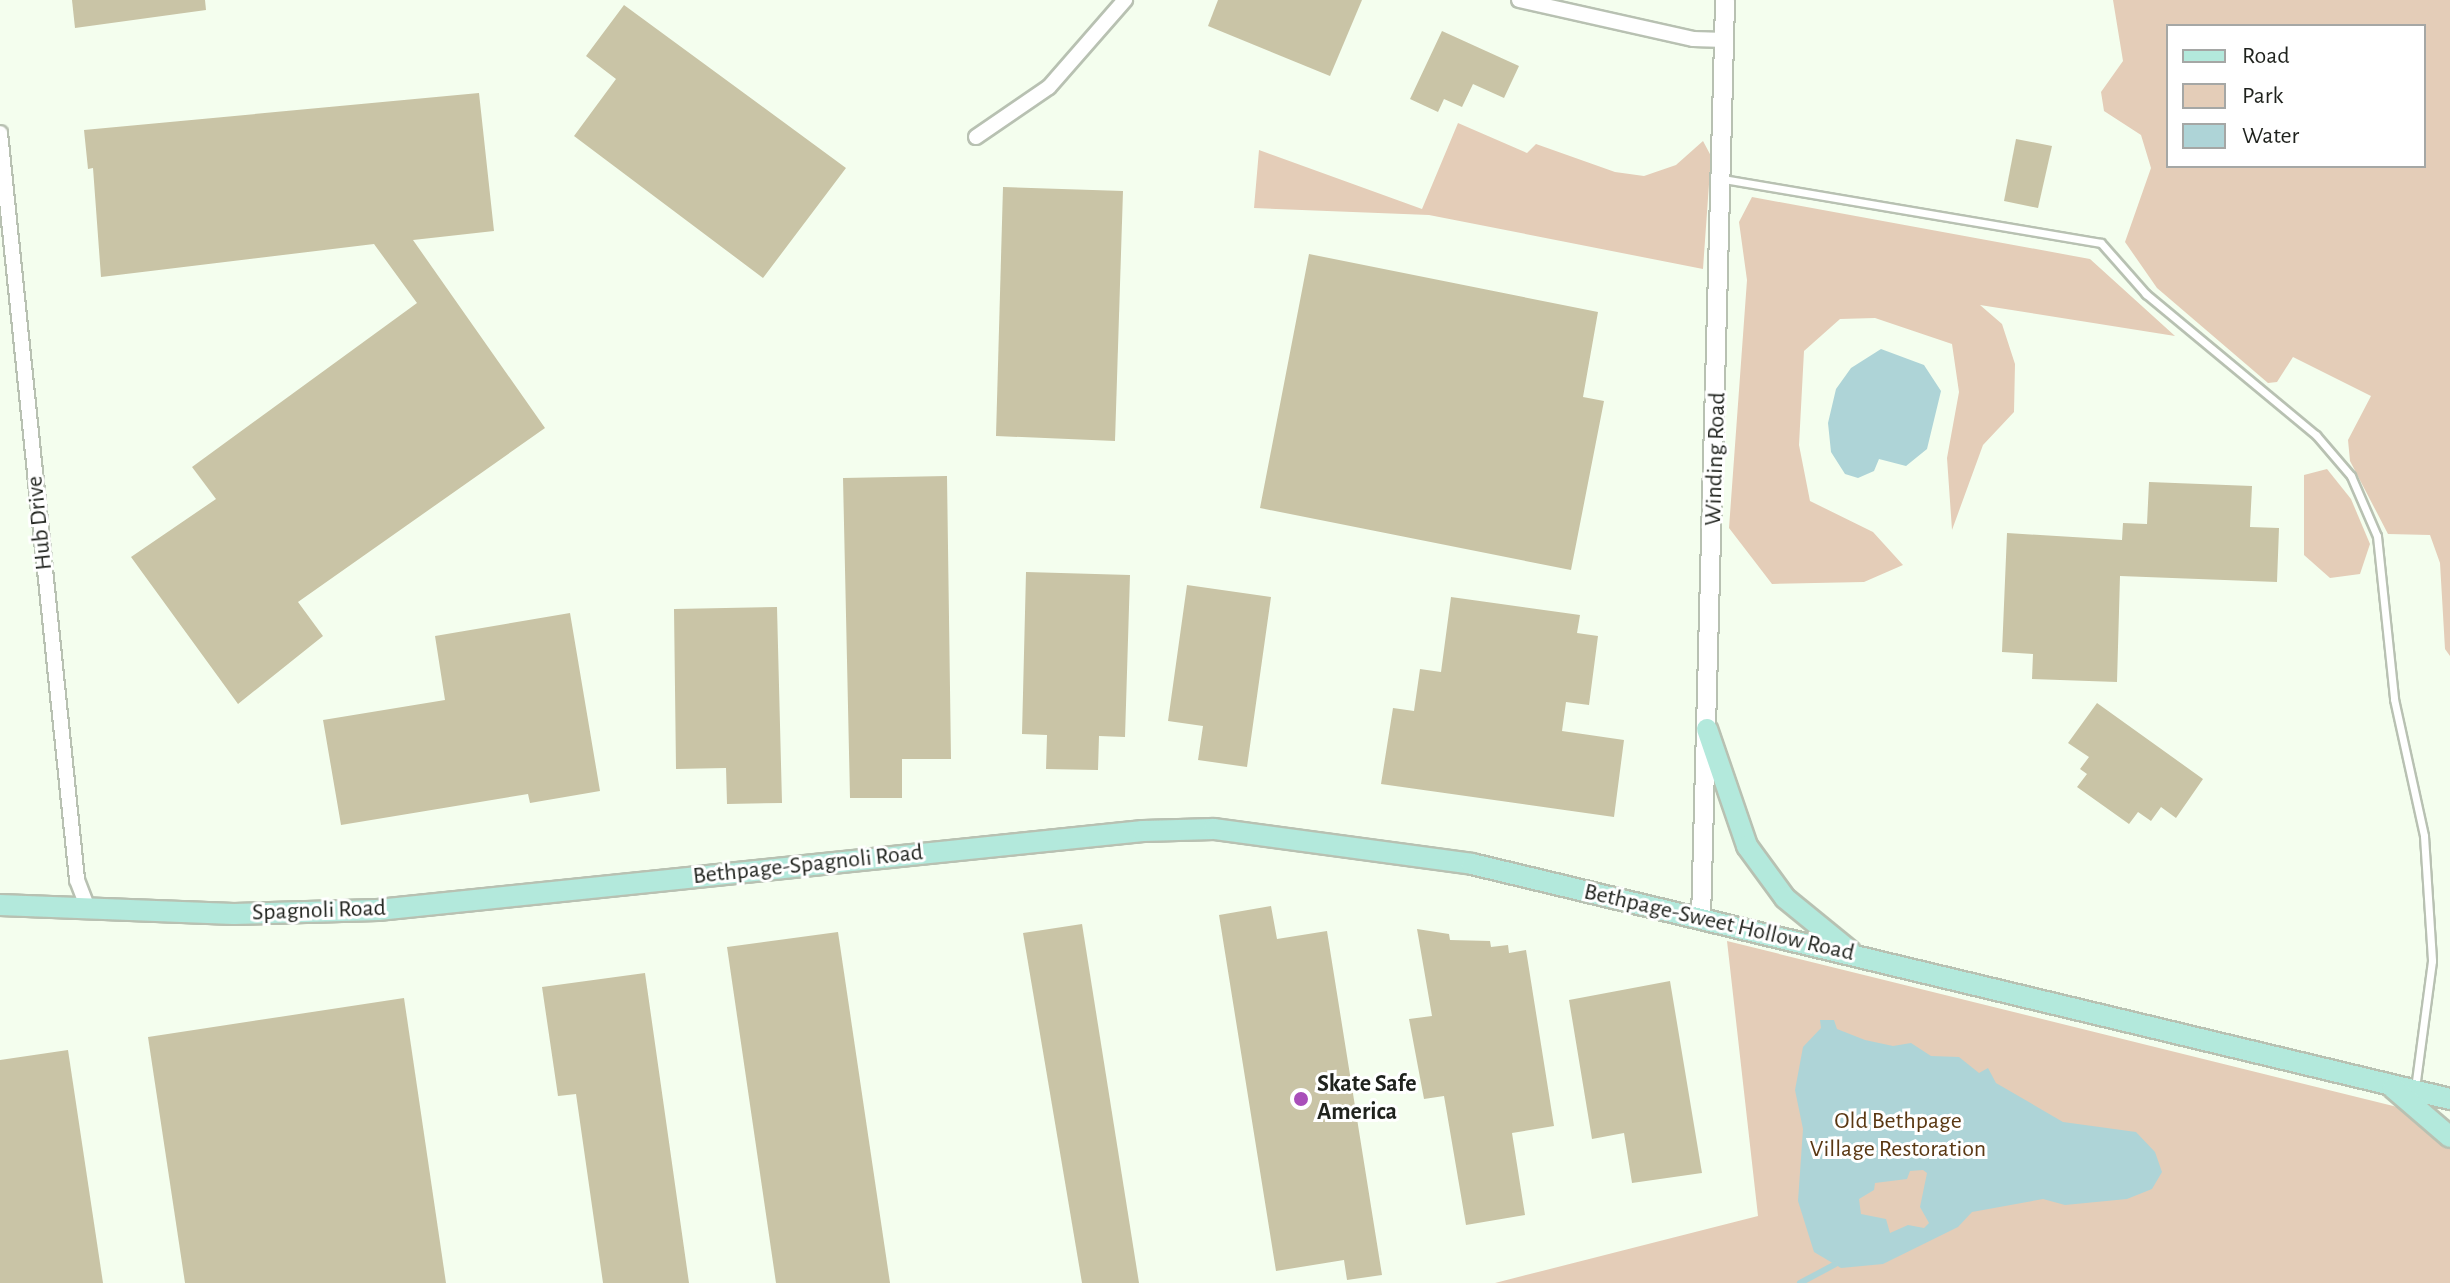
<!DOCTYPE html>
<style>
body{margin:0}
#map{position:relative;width:2450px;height:1283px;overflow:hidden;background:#f4feee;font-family:"Alegreya Sans",sans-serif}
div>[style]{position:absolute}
.green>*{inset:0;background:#e4cdb8}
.water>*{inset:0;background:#aed4d7}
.stream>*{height:6px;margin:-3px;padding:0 3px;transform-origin:3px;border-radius:3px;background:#aed4d7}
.building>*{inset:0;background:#c9c4a6}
.roads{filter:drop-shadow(2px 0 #b8c1b2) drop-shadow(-2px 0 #b8c1b2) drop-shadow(0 2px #b8c1b2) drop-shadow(0 -2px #b8c1b2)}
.service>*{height:7px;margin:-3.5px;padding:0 3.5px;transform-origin:3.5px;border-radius:3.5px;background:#fff}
.minor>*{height:14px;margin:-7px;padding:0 7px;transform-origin:7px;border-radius:7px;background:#fff}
.tertiary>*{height:18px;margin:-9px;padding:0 9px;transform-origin:9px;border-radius:9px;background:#fff}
.secondary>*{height:20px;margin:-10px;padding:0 10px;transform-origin:10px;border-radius:10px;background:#b3e9dc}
.dots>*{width:22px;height:22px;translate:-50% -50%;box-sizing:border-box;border:4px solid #fff;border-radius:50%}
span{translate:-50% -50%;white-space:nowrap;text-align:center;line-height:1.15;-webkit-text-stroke:6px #fff;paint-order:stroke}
.street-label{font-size:24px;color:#1f221d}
.poi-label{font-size:24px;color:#1f221d;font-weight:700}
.left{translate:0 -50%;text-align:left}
.park-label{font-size:24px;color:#5a3813}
.legend{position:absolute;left:2166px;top:24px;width:260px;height:144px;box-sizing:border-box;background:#fff;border:2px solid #a5a7a5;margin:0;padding:10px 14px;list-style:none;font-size:24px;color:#1f221d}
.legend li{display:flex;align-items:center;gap:16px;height:40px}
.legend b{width:40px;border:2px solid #a5a7a5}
</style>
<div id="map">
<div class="green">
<div style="clip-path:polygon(evenodd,2113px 0,2450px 0,2450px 656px,2445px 649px,2440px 563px,2430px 535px,2388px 534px,2350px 461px,2348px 440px,2371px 396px,2293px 357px,2277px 382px,2268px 383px,2157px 288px,2125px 242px,2151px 168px,2141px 135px,2104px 111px,2101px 92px,2123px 61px,2113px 0,2168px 26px,2424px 26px,2424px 166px,2168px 166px,2168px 26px)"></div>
<div style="clip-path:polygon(1458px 123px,1527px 153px,1536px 144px,1615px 172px,1644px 176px,1676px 165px,1703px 141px,1711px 156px,1703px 269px,1429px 215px,1254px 208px,1259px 150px,1422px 209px)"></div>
<div style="clip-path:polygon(1752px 197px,2090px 259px,2175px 336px,1980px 305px,2002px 324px,2015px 364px,2014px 412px,1983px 445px,1952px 530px,1947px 458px,1959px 392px,1952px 344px,1875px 318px,1840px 319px,1804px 351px,1799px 445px,1810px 501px,1873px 532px,1903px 565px,1864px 582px,1772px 584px,1729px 528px,1747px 280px,1739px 222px)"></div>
<div style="clip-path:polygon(2327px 469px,2351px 499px,2370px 544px,2360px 574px,2330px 578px,2304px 555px,2304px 475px)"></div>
<div style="clip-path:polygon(1727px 941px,2450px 1120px,2450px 1283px,1495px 1283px,1758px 1216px)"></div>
</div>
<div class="water">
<div style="clip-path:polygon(1881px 349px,1924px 365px,1941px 391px,1927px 449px,1906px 466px,1879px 459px,1874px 471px,1858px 478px,1845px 474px,1831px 452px,1828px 423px,1836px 389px,1851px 368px)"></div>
<div style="clip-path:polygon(evenodd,1820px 1020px,1834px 1020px,1837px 1029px,1865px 1040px,1893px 1046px,1911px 1043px,1931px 1056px,1959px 1057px,1979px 1073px,1988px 1068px,1996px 1083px,2063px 1122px,2136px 1132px,2155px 1152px,2162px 1172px,2152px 1189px,2127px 1199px,2065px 1205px,2043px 1199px,1972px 1212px,1958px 1227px,1883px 1264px,1841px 1268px,1814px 1252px,1798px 1201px,1803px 1129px,1795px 1090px,1803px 1047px,1821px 1028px,1820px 1020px,1923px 1170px,1927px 1173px,1920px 1207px,1929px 1223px,1924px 1228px,1908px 1225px,1890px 1233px,1886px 1219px,1861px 1214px,1859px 1199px,1874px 1190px,1875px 1183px,1907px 1179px,1910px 1171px,1923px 1170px)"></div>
</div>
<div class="stream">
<div style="left:1800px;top:1283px;width:40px;rotate:-28deg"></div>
</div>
<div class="building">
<div style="clip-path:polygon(72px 0,205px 0,206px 10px,75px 28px)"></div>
<div style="clip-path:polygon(1218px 0,1362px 0,1330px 76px,1208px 26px)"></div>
<div style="clip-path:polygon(624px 5px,846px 168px,763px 278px,574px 136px,616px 79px,586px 56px)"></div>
<div style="clip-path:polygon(1442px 31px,1519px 66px,1504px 98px,1473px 84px,1462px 107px,1444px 99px,1438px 112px,1410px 99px)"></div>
<div style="clip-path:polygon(479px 93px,494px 231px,413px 240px,545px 428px,298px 602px,323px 636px,238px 704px,131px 557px,216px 499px,192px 467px,417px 303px,374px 244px,101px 277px,93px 168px,88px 169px,84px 130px)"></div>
<div style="clip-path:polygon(2016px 139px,2052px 146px,2038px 208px,2004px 201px)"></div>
<div style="clip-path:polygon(1003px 187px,1123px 191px,1115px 441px,996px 436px)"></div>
<div style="clip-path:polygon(1309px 254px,1598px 312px,1583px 397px,1604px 401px,1571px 570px,1260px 508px)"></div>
<div style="clip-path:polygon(947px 476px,951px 759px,902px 759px,902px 798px,850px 798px,843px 478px)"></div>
<div style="clip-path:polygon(2149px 482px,2252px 486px,2250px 527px,2279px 528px,2277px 582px,2120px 576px,2117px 682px,2032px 679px,2033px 654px,2002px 652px,2007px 533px,2122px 540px,2123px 523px,2147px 524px)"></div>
<div style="clip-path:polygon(1026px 572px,1130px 575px,1125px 737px,1099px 736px,1098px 770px,1046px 769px,1047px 735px,1022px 734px)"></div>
<div style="clip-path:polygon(1187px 585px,1271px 597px,1247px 767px,1198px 760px,1203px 726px,1168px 721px)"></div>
<div style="clip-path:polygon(1451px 597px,1580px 615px,1577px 633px,1598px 636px,1589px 705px,1566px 702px,1562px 731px,1624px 740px,1614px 817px,1381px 784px,1393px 708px,1414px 711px,1420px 669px,1441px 672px)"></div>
<div style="clip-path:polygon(777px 607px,782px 803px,727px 804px,726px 768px,676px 769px,674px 609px)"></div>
<div style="clip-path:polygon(570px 613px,600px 791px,530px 803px,528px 794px,341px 825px,323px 720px,445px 700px,435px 636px)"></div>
<div style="clip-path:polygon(2097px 703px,2203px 779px,2176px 818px,2161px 807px,2151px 821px,2138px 812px,2129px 824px,2077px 787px,2087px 774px,2080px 769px,2089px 757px,2068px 743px)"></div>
<div style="clip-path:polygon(1271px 906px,1277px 939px,1327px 931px,1382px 1275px,1347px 1280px,1344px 1260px,1276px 1271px,1219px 915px)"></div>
<div style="clip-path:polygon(1082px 924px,1139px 1283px,1082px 1283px,1023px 933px)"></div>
<div style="clip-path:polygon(1417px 929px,1449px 934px,1450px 940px,1490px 941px,1491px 947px,1508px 945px,1509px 953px,1526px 950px,1554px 1126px,1512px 1133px,1525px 1215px,1466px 1225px,1444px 1096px,1424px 1099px,1409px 1019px,1432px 1016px)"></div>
<div style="clip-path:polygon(838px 932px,890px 1283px,776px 1283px,727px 947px)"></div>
<div style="clip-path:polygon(645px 973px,689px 1283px,603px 1283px,576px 1094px,558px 1096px,542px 987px)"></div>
<div style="clip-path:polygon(1670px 981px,1702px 1173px,1632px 1183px,1624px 1133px,1592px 1139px,1569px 1000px)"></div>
<div style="clip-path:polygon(404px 998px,446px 1283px,185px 1283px,148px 1037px)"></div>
<div style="clip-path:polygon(68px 1050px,103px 1283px,0 1283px,0 1060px)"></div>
</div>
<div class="roads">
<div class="service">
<div style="left:1723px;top:179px;width:383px;rotate:9.6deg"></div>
<div style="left:2101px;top:243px;width:68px;rotate:48.6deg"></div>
<div style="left:2146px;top:294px;width:221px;rotate:39.7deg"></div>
<div style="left:2316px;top:435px;width:54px;rotate:49.5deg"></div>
<div style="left:2351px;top:476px;width:65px;rotate:66.6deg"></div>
<div style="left:2377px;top:536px;width:164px;rotate:84deg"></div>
<div style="left:2394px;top:699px;width:140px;rotate:77.6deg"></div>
<div style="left:2424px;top:836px;width:125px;rotate:86.3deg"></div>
<div style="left:2432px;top:961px;width:129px;rotate:97.6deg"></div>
</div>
<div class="minor">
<div style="left:1519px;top:0;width:178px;rotate:12.6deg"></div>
<div style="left:1693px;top:39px;width:32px;rotate:2deg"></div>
<div style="left:0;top:133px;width:751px;rotate:84.11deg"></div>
<div style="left:77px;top:880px;width:33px;rotate:69deg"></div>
<div style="left:976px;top:137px;width:88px;rotate:-34.4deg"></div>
<div style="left:1049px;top:87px;width:116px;rotate:-48.9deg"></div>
</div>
<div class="tertiary">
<div style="left:1701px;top:919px;width:919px;rotate:-88.5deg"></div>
</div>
<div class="secondary">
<div style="left:1707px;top:729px;width:124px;rotate:71.1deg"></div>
<div style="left:1747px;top:846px;width:64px;rotate:53.8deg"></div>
<div style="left:1785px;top:898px;width:84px;rotate:39.2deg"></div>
<div style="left:0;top:905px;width:234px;rotate:2.2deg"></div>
<div style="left:234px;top:914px;width:144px;rotate:-1.6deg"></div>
<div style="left:378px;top:910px;width:769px;rotate:-5.9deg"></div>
<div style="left:1143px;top:831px;width:71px;rotate:-1.6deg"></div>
<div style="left:1214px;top:829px;width:260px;rotate:7.7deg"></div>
<div style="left:1472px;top:864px;width:1006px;rotate:13.51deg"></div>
<div style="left:2393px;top:1088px;width:75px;rotate:40.7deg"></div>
</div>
</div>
<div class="dots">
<div style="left:1301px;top:1099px;background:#a94eb9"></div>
</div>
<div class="street-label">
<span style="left:1716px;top:459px;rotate:-88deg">Winding Road</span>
<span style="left:40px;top:523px;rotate:-96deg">Hub Drive</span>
<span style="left:808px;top:865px;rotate:-6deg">Bethpage-Spagnoli Road</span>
<span style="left:319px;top:911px;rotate:-2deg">Spagnoli Road</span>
<span style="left:1719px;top:923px;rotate:13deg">Bethpage-Sweet Hollow Road</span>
</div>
<div class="poi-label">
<span class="left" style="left:1317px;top:1099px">Skate Safe<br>America</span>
</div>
<div class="park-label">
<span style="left:1898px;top:1136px">Old Bethpage<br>Village Restoration</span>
</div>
<ul class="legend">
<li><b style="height:10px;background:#b3e9dc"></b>Road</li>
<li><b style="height:22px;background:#e4cdb8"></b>Park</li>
<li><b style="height:22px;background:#aed4d7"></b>Water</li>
</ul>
</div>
